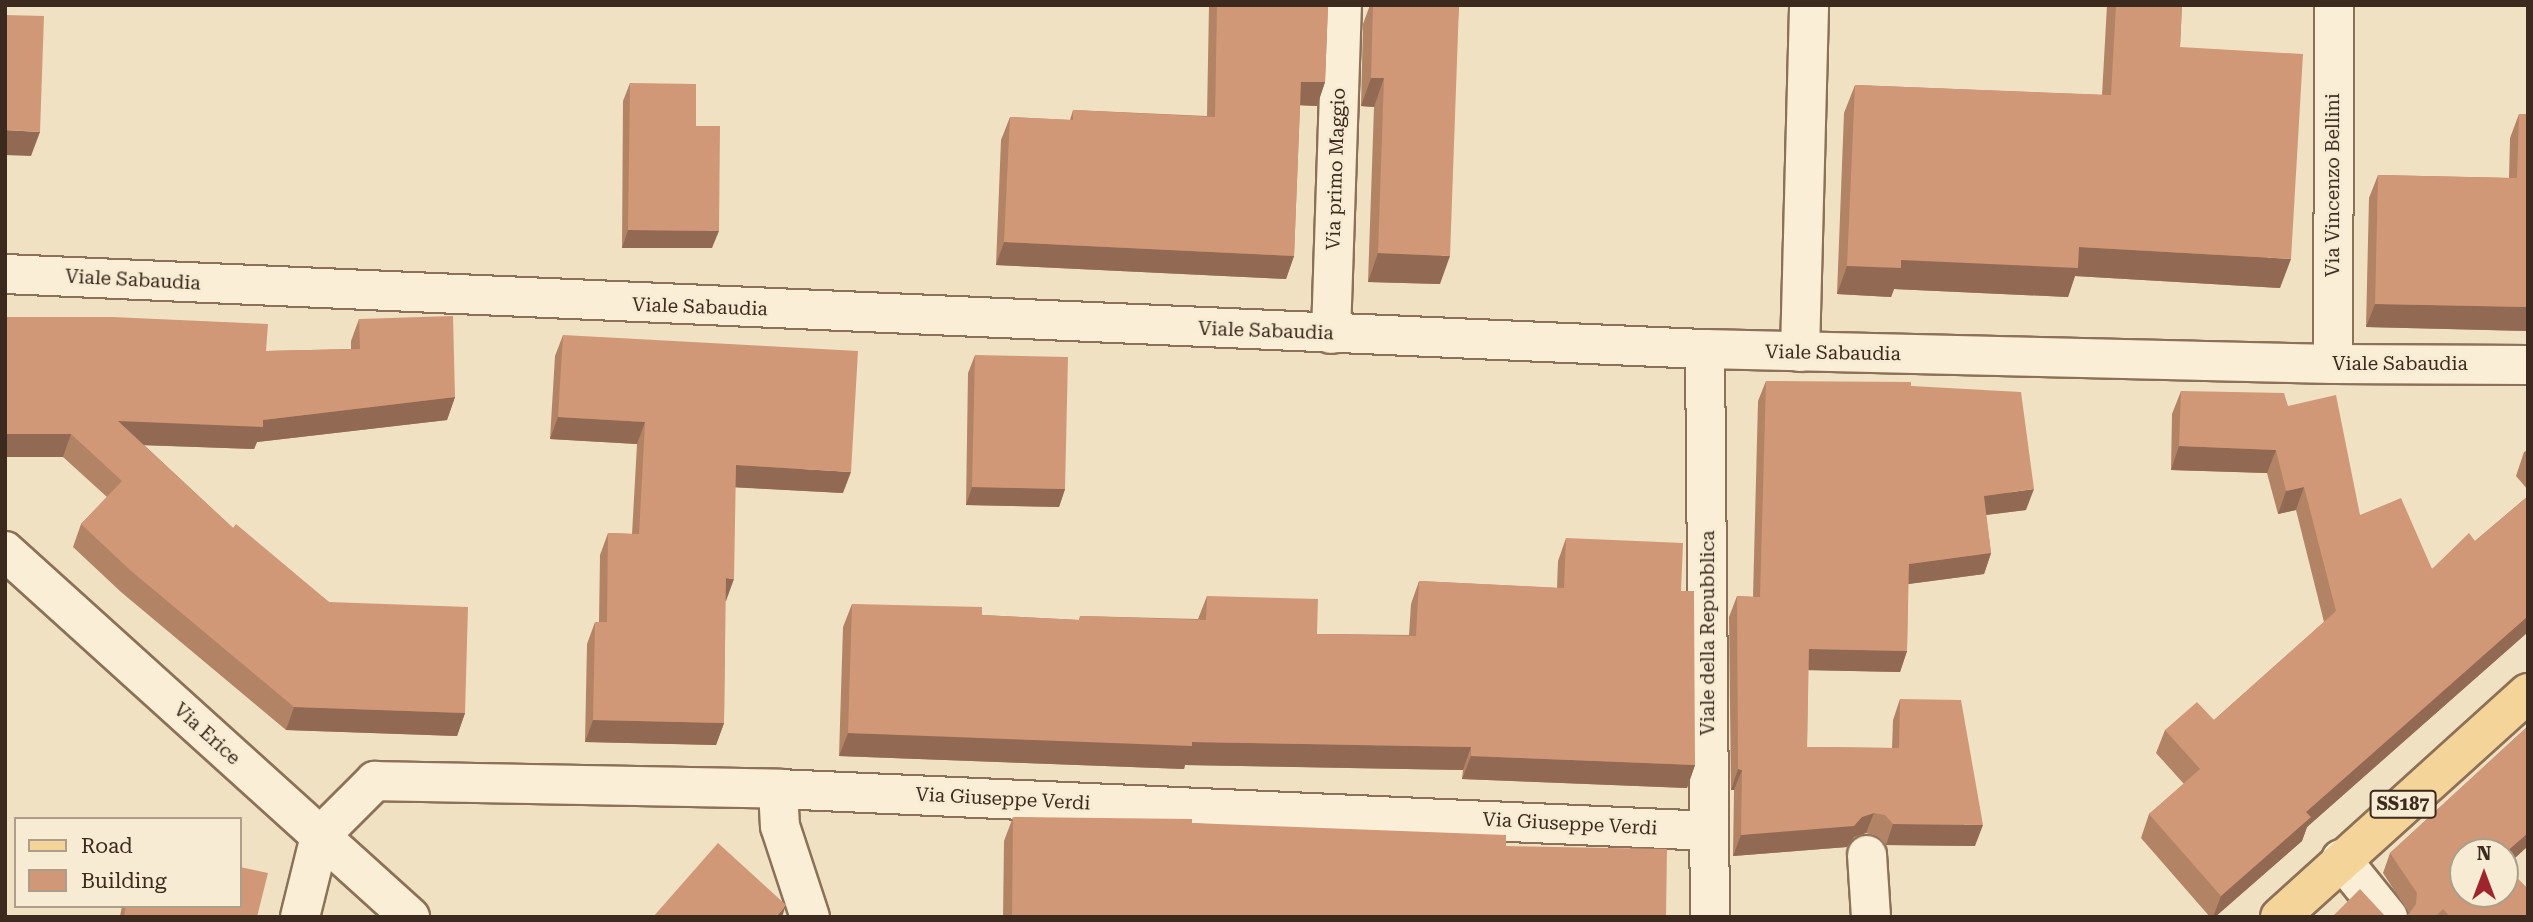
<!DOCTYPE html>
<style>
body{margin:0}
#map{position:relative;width:2533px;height:922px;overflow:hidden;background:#f0e1c3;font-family:"Roboto Serif",serif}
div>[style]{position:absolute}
.roads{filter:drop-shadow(2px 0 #8c7158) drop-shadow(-2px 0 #8c7158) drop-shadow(0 2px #8c7158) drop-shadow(0 -2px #8c7158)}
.minor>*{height:38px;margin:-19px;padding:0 19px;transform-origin:19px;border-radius:19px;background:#fbeed6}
.major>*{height:38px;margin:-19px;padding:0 19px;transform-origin:19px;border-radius:19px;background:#f5d499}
.wall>*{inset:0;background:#b38365}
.shaded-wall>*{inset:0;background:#926a53}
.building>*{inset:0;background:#d09876}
span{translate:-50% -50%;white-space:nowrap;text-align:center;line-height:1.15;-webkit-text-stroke:5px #f7ebd3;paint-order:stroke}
.shield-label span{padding:2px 5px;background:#f7ebd3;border:2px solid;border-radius:5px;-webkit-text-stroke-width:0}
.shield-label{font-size:18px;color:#3b2a1d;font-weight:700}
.street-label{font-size:19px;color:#3b2a1d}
.frame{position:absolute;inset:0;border:7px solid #3b2a1d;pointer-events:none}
.legend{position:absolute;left:14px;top:817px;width:228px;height:91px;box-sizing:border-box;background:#f7ebd3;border:2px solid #ac9e8a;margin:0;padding:9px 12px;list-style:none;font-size:21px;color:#3b2a1d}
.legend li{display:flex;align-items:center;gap:14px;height:35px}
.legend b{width:35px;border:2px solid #ac9e8a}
.north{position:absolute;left:2449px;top:838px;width:70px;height:70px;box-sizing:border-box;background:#f7ebd3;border:2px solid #ac9e8a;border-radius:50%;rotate:0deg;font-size:19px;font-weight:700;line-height:28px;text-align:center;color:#3b2a1d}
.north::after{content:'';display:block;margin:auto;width:24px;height:32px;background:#9e252b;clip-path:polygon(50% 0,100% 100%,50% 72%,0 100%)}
</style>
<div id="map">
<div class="roads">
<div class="minor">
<div style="left:5px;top:274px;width:1702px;rotate:2.53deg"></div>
<div style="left:1705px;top:349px;width:628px;rotate:1.37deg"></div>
<div style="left:2333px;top:364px;width:195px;rotate:0.3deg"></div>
<div style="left:1331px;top:334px;width:329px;rotate:-88.1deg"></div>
<div style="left:1705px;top:349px;width:568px;rotate:89.5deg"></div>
<div style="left:1800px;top:352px;width:347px;rotate:-88.5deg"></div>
<div style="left:2333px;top:364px;width:359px;rotate:-89.8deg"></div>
<div style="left:5px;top:551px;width:546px;rotate:42.1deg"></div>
<div style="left:778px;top:789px;width:37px;rotate:87deg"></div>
<div style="left:780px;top:826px;width:96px;rotate:71.8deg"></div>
<div style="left:320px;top:836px;width:78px;rotate:-45deg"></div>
<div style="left:375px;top:781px;width:403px;rotate:1.1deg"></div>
<div style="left:778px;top:789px;width:932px;rotate:2.58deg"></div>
<div style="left:1867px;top:855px;width:62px;rotate:86.3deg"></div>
<div style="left:2341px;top:859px;width:75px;rotate:51deg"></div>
<div style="left:300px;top:917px;width:83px;rotate:-76.1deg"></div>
</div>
<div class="major">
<div style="left:2280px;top:917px;width:334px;rotate:-42.1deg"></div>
</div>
</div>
<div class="wall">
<div style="clip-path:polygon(1209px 5px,1328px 5px,1325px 82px,1317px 106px,1300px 105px,1294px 256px,1286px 279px,996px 265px,1001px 140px,1010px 117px,1070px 120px,1073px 110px,1207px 116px)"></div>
<div style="clip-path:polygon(1370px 5px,1459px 5px,1440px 284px,1368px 282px,1374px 107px,1361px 106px,1363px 24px)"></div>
<div style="clip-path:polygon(2107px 5px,2182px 5px,2180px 47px,2280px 288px,2075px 276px,2068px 297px,1894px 289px,1891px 297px,1837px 294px,1844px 113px,1855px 85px,2102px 95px)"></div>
<div style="clip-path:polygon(630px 83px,696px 126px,712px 248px,622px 248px,623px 101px)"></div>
<div style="clip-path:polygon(2519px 114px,2528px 331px,2366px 327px,2369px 198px,2378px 175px,2509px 178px,2510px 138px)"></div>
<div style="clip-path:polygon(359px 319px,455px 397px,447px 420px,257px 442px,254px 449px,144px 445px,233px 528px,329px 602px,465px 713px,457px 736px,286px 730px,121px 592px,73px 547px,81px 524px,107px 497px,63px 457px,5px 457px,266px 351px,351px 349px,351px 341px)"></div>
<div style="clip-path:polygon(563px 335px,843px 493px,735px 487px,725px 600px,724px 723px,716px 745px,585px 742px,587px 644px,595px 622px,599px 622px,600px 555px,608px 533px,632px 534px,637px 444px,550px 439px,555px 356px)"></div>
<div style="clip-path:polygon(975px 355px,1065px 489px,1059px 507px,966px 505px,968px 373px)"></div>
<div style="clip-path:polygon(1766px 381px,1911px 386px,2026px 510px,1986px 515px,1991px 553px,1984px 574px,1908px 584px,1907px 651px,1900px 672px,1808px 670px,1807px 747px,1892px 748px,1893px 720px,1900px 699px,1975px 846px,1886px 845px,1877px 836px,1866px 833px,1854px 837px,1847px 847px,1733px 856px,1734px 790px,1731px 790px,1729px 617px,1737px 596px,1753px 597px,1758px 401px)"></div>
<div style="clip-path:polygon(2181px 391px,2288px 406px,2360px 515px,2432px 569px,2475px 541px,2528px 496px,2528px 632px,2307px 827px,2302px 841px,2215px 917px,2210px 917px,2141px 838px,2149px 814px,2184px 784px,2156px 753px,2165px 730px,2214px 720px,2324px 622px,2296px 510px,2278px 514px,2267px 473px,2171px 470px,2172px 414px)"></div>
<div style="clip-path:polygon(2528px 450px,2528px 490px,2516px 476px,2524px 452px)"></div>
<div style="clip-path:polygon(1566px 538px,1681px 591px,1695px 765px,1687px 788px,1462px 779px,1463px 770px,1185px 765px,1184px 769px,839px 756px,843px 627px,852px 604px,982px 615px,1079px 620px,1080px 616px,1198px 619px,1207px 596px,1317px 634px,1409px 635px,1411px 604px,1419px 581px,1557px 588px,1558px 561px)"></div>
<div style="clip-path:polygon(2528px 726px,2528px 846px,2506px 866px,2528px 917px,2403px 917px,2409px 913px,2383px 873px,2390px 853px)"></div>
<div style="clip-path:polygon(1013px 817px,1192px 823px,1506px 846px,1666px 917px,1003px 917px,1004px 841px)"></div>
<div style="clip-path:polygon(122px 906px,240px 906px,114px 917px,120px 916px)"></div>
</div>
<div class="shaded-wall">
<div style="clip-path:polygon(1371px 78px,1384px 78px,1374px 107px,1361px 106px)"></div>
<div style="clip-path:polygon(1301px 82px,1325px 82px,1317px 106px,1293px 105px)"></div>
<div style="clip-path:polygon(5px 130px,40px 132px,31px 156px,5px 155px)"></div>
<div style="clip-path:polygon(628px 230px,719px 231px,712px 248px,622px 248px)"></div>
<div style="clip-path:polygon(1004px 242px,1294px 256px,1286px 279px,996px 265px)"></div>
<div style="clip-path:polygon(2079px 247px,2291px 259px,2280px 288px,2075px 276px,2068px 297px,1894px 289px,1891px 297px,1837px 294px,1847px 266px,1901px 260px)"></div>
<div style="clip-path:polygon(1378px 253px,1450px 256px,1440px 284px,1368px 282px)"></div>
<div style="clip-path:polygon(2375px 304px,2528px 307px,2528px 331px,2366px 327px)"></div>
<div style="clip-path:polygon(455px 397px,447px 420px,257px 442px,254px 449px,110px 444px,118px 421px,263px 420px)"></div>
<div style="clip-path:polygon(558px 417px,645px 422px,637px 444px,550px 439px)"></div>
<div style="clip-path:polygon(5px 434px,71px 434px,63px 457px,5px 457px)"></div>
<div style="clip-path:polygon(2179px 446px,2276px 450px,2267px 473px,2171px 470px)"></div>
<div style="clip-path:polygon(736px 465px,851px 472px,843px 493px,728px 487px)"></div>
<div style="clip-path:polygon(972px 487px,1065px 489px,1059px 507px,966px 505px)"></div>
<div style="clip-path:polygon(2304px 487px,2296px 510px,2278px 514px,2286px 491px)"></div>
<div style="clip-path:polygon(2034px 489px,2026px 510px,1976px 516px,1984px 496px)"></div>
<div style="clip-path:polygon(1991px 553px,1984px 574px,1901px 585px,1909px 564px)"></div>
<div style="clip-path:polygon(726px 578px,734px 579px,726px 601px,718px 600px)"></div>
<div style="clip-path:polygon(2528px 616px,2528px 632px,2307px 827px,2302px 841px,2215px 917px,2213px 917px,2221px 896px,2306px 812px)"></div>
<div style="clip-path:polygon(1809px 649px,1907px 651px,1900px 672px,1801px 670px)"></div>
<div style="clip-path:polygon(294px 707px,465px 713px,457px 736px,286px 730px)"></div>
<div style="clip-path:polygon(593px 720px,724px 723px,716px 745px,585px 742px)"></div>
<div style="clip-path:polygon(848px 733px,1192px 742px,1471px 747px,1463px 770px,1185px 765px,1184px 769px,839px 756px)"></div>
<div style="clip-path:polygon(1471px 756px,1695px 765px,1687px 788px,1462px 779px)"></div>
<div style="clip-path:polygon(1738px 769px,1742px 770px,1734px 790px,1731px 790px)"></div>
<div style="clip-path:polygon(1874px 813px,1866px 833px,1854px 837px,1847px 847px,1733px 856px,1741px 835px,1862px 817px)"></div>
<div style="clip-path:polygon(1893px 824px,1983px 825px,1975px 846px,1886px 845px)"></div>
<div style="clip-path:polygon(2528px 833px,2528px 846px,2505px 867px,2505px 853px)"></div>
<div style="clip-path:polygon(786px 905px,782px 917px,776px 917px)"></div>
</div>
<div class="building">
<div style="clip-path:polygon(1217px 5px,1328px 5px,1325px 82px,1301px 82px,1294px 256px,1004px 242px,1010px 117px,1073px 120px,1073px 110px,1215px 117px)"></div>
<div style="clip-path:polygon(1373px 5px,1459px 5px,1450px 256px,1378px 253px,1384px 78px,1371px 78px)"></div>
<div style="clip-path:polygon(2116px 5px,2182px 5px,2180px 47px,2303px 54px,2291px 259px,2079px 247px,2078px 268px,1901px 260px,1901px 268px,1847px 266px,1855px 85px,2111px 95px)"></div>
<div style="clip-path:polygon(5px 15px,44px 16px,40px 132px,5px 130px)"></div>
<div style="clip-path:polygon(630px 83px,696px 84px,696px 126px,720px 126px,719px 231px,628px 230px)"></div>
<div style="clip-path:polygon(2519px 114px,2528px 114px,2528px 307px,2375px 304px,2378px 175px,2517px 178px)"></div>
<div style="clip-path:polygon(453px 316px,455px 397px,263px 420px,263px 427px,118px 421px,233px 528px,236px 524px,329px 602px,468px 607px,465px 713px,294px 707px,130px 570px,81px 524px,122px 481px,71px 434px,5px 434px,5px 317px,112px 317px,268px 324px,266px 351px,360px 349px,359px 319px)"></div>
<div style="clip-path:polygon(563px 335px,858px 351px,851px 472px,736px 465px,734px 579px,726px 578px,724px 723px,593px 720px,595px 622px,607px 622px,608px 533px,639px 534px,645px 422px,558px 417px)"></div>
<div style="clip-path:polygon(975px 355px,1068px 357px,1065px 489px,972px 487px)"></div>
<div style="clip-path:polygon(1766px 381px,1911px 382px,1911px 386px,2021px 392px,2034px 489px,1984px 496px,1991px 553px,1909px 564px,1907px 651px,1809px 649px,1807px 747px,1899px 748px,1900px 699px,1961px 700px,1983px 825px,1893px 824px,1885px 815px,1874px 813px,1862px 817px,1854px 826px,1741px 835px,1742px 770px,1738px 769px,1737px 596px,1760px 597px)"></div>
<div style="clip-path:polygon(2181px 391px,2284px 393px,2288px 406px,2336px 395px,2360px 515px,2401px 498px,2432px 569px,2469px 533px,2475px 541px,2528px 496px,2528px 616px,2306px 812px,2311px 817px,2221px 896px,2149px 814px,2200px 769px,2165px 730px,2197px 702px,2214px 720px,2336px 611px,2304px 487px,2286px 491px,2276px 450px,2179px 446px)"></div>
<div style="clip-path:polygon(1566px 538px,1683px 543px,1681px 591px,1694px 591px,1695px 765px,1471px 756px,1471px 747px,1192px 742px,1192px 746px,848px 733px,852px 604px,982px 607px,982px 615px,1080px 620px,1080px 616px,1206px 620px,1207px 596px,1318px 599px,1317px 634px,1416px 636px,1419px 581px,1564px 588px)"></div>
<div style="clip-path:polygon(2528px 726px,2528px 833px,2505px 853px,2505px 852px,2463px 852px,2463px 894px,2505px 894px,2505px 865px,2528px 889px,2528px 917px,2450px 917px,2443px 909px,2435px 917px,2403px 917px,2409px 914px,2416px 904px,2417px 893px,2390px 853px)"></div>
<div style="clip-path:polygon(1013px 817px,1192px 819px,1192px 823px,1506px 835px,1506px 846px,1667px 849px,1666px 917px,1012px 917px)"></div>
<div style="clip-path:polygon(718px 843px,786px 905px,776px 917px,653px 917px)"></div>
<div style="clip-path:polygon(240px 867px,268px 873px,257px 917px,115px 917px,115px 915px,124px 916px,126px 906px,240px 906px)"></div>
<div style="clip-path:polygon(2360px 889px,2386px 917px,2332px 917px)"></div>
</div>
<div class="shield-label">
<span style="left:2403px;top:804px">SS187</span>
</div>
<div class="street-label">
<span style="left:1336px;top:169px;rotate:-88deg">Via primo Maggio</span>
<span style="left:2333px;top:185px;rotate:-90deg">Via Vincenzo Bellini</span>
<span style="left:133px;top:280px;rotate:3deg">Viale Sabaudia</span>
<span style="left:700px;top:307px;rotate:2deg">Viale Sabaudia</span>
<span style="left:1266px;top:331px;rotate:2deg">Viale Sabaudia</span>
<span style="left:1833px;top:353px;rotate:1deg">Viale Sabaudia</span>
<span style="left:2400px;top:364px">Viale Sabaudia</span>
<span style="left:1708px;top:633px;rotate:-90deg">Viale della Repubblica</span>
<span style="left:207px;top:734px;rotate:42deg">Via Erice</span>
<span style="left:1003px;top:799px;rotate:3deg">Via Giuseppe Verdi</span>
<span style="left:1570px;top:824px;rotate:3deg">Via Giuseppe Verdi</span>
</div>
<div class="frame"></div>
<ul class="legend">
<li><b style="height:9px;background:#f5d499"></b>Road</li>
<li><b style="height:19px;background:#d09876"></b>Building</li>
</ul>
<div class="north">N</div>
</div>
